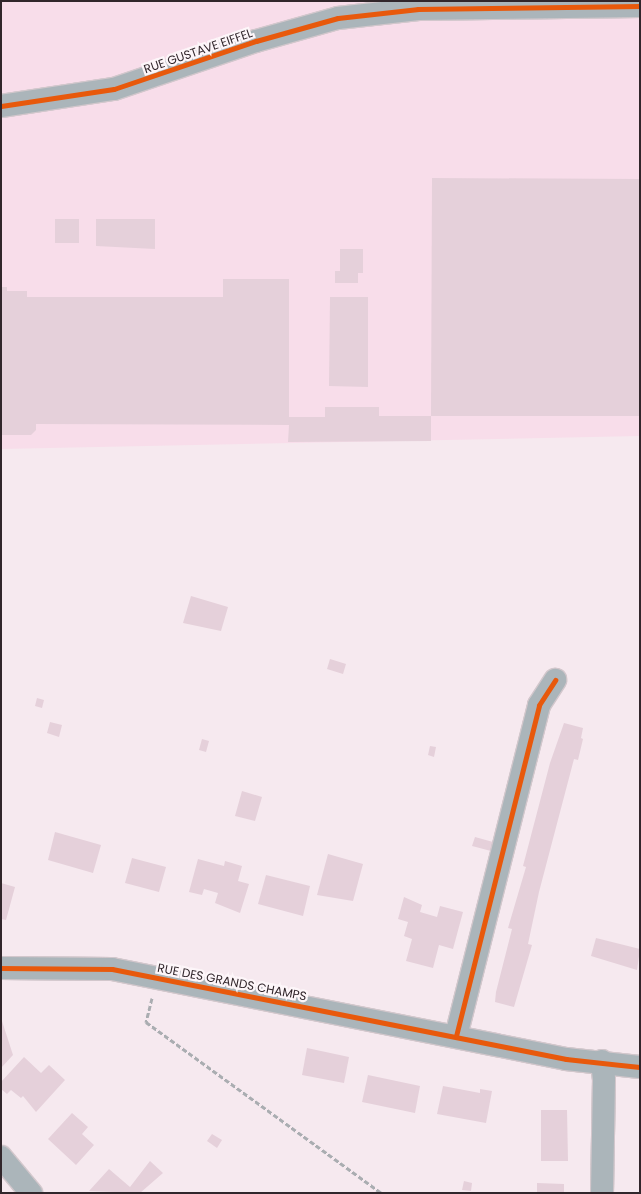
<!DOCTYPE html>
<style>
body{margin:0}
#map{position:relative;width:641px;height:1194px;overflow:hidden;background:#f6e9ef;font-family:Poppins,sans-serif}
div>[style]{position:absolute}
.built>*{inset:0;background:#f8ddea}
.building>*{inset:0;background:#e5d0da}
.path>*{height:3px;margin-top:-1.5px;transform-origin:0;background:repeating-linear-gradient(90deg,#aaadb1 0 5px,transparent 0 7.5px)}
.roads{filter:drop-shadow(1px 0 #d2c7cc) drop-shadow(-1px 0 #d2c7cc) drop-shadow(0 1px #d2c7cc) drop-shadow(0 -1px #d2c7cc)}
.street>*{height:22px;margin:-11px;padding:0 11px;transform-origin:11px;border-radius:11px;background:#abb5ba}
.cycleway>*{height:5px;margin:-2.5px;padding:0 2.5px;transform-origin:2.5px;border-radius:2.5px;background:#e8590c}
span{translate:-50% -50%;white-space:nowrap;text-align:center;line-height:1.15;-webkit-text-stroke:4.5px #fdf6f9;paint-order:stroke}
.street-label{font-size:12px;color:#31262b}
.frame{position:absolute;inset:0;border:2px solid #31262b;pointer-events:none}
</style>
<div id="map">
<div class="built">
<div style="clip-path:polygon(1px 1px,640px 1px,640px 436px,1px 449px)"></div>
</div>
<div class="building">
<div style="clip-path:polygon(432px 178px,640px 179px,640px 416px,431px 416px)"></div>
<div style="clip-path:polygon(55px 219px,79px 219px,79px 243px,55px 243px)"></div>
<div style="clip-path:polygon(96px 219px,155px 219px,155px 249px,96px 246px)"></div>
<div style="clip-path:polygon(340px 249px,363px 249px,363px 273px,358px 273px,358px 283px,335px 283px,335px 271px,340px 271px)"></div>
<div style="clip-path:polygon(223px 279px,289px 279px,289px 417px,325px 417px,325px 407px,379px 407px,379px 416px,431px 416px,431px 441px,288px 442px,289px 425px,36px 424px,36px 430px,31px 435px,1px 435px,1px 287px,7px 287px,7px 291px,27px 291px,27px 297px,223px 297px)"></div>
<div style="clip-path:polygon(330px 297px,368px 297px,368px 387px,329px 386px)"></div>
<div style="clip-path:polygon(191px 596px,228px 607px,221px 631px,183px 623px)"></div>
<div style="clip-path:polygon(330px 659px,346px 664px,343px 674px,327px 669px)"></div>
<div style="clip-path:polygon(37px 698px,44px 700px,42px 708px,35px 706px)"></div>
<div style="clip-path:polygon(50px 722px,62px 725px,59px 737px,47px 733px)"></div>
<div style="clip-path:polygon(564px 723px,583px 728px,581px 738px,583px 739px,578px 760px,574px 759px,539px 892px,528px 944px,532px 945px,514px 1007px,495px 1002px,496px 992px,512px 929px,508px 928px,526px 867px,523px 866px,550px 763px)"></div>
<div style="clip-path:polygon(202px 739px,209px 741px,206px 752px,199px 750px)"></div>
<div style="clip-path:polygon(430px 746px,436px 747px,434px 757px,428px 755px)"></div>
<div style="clip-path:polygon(242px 791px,262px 797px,255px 821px,235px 816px)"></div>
<div style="clip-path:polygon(55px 832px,101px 845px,93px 873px,48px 860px)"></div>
<div style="clip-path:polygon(475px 837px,493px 842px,491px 851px,472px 846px)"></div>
<div style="clip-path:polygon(328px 854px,363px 864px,353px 901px,317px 895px)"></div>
<div style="clip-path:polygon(132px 858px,166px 867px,159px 892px,125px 883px)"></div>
<div style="clip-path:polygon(198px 859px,224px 866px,225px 861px,242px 866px,238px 881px,249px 884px,240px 913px,215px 903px,218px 893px,204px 889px,202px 895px,189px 892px)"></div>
<div style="clip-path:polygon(266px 875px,310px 886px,303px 916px,258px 904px)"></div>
<div style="clip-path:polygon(1px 883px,15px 887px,6px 920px,1px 919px)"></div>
<div style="clip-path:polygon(404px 897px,422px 905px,420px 912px,437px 917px,440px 906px,463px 912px,453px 949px,439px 945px,433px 968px,406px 961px,412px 939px,404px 936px,408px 922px,398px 919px)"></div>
<div style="clip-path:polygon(596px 938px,640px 949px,637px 970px,591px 956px)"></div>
<div style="clip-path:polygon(1px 1018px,13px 1055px,1px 1068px)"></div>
<div style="clip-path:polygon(307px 1048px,349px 1057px,344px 1083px,302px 1075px)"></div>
<div style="clip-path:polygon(24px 1057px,41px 1073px,49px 1065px,65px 1080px,36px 1112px,23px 1096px,21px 1098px,11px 1090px,7px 1094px,1px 1089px,1px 1082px)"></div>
<div style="clip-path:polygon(368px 1075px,420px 1086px,415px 1113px,362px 1102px)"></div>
<div style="clip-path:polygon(443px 1086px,480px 1093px,480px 1089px,492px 1091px,486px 1123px,437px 1114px)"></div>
<div style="clip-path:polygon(541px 1110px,567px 1110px,568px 1161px,541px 1161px)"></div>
<div style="clip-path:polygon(72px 1113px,88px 1127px,82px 1134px,94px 1145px,76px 1165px,48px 1139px)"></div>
<div style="clip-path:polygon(212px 1134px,222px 1140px,217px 1148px,207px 1141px)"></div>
<div style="clip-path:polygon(150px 1161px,163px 1173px,140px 1193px,89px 1191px,109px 1169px,130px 1187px)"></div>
<div style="clip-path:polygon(464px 1181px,472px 1183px,471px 1191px,462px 1190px)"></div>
<div style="clip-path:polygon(537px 1183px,564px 1184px,564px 1193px,537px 1193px)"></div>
</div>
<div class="path">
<div style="left:152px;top:998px;width:25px;rotate:104deg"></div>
<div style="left:146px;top:1022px;width:291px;rotate:36deg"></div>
</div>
<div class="roads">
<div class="street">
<div style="left:1px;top:106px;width:114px;rotate:-8.6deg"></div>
<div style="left:114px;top:89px;width:150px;rotate:-18.7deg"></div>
<div style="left:256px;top:41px;width:85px;rotate:-15.7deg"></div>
<div style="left:338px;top:18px;width:81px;rotate:-6.4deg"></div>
<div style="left:418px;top:9px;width:222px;rotate:-0.8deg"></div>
<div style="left:1px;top:968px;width:111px;rotate:0.5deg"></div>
<div style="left:112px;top:969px;width:463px;rotate:11.2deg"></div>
<div style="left:566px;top:1059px;width:74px;rotate:6.2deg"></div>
<div style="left:456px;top:1036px;width:341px;rotate:-75.9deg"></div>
<div style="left:539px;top:705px;width:30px;rotate:-57deg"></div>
<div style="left:602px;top:1061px;width:18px;rotate:84deg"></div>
<div style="left:604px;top:1079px;width:114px;rotate:91deg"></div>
<div style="left:1px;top:1157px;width:47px;rotate:50.2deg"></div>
</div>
</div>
<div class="cycleway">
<div style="left:1px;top:106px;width:114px;rotate:-8.6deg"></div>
<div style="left:114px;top:89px;width:150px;rotate:-18.7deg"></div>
<div style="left:256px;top:41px;width:85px;rotate:-15.7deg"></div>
<div style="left:338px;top:18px;width:81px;rotate:-6.4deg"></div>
<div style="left:418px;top:9px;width:222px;rotate:-0.8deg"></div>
<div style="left:1px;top:968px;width:111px;rotate:0.5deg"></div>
<div style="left:112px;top:969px;width:463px;rotate:11.2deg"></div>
<div style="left:566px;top:1059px;width:74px;rotate:6.2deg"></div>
<div style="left:456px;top:1036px;width:341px;rotate:-75.9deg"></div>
<div style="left:539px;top:705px;width:30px;rotate:-57deg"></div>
</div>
<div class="street-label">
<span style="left:198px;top:51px;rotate:-19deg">RUE GUSTAVE EIFFEL</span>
<span style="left:232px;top:982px;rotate:11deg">RUE DES GRANDS CHAMPS</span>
</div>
<div class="frame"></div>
</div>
